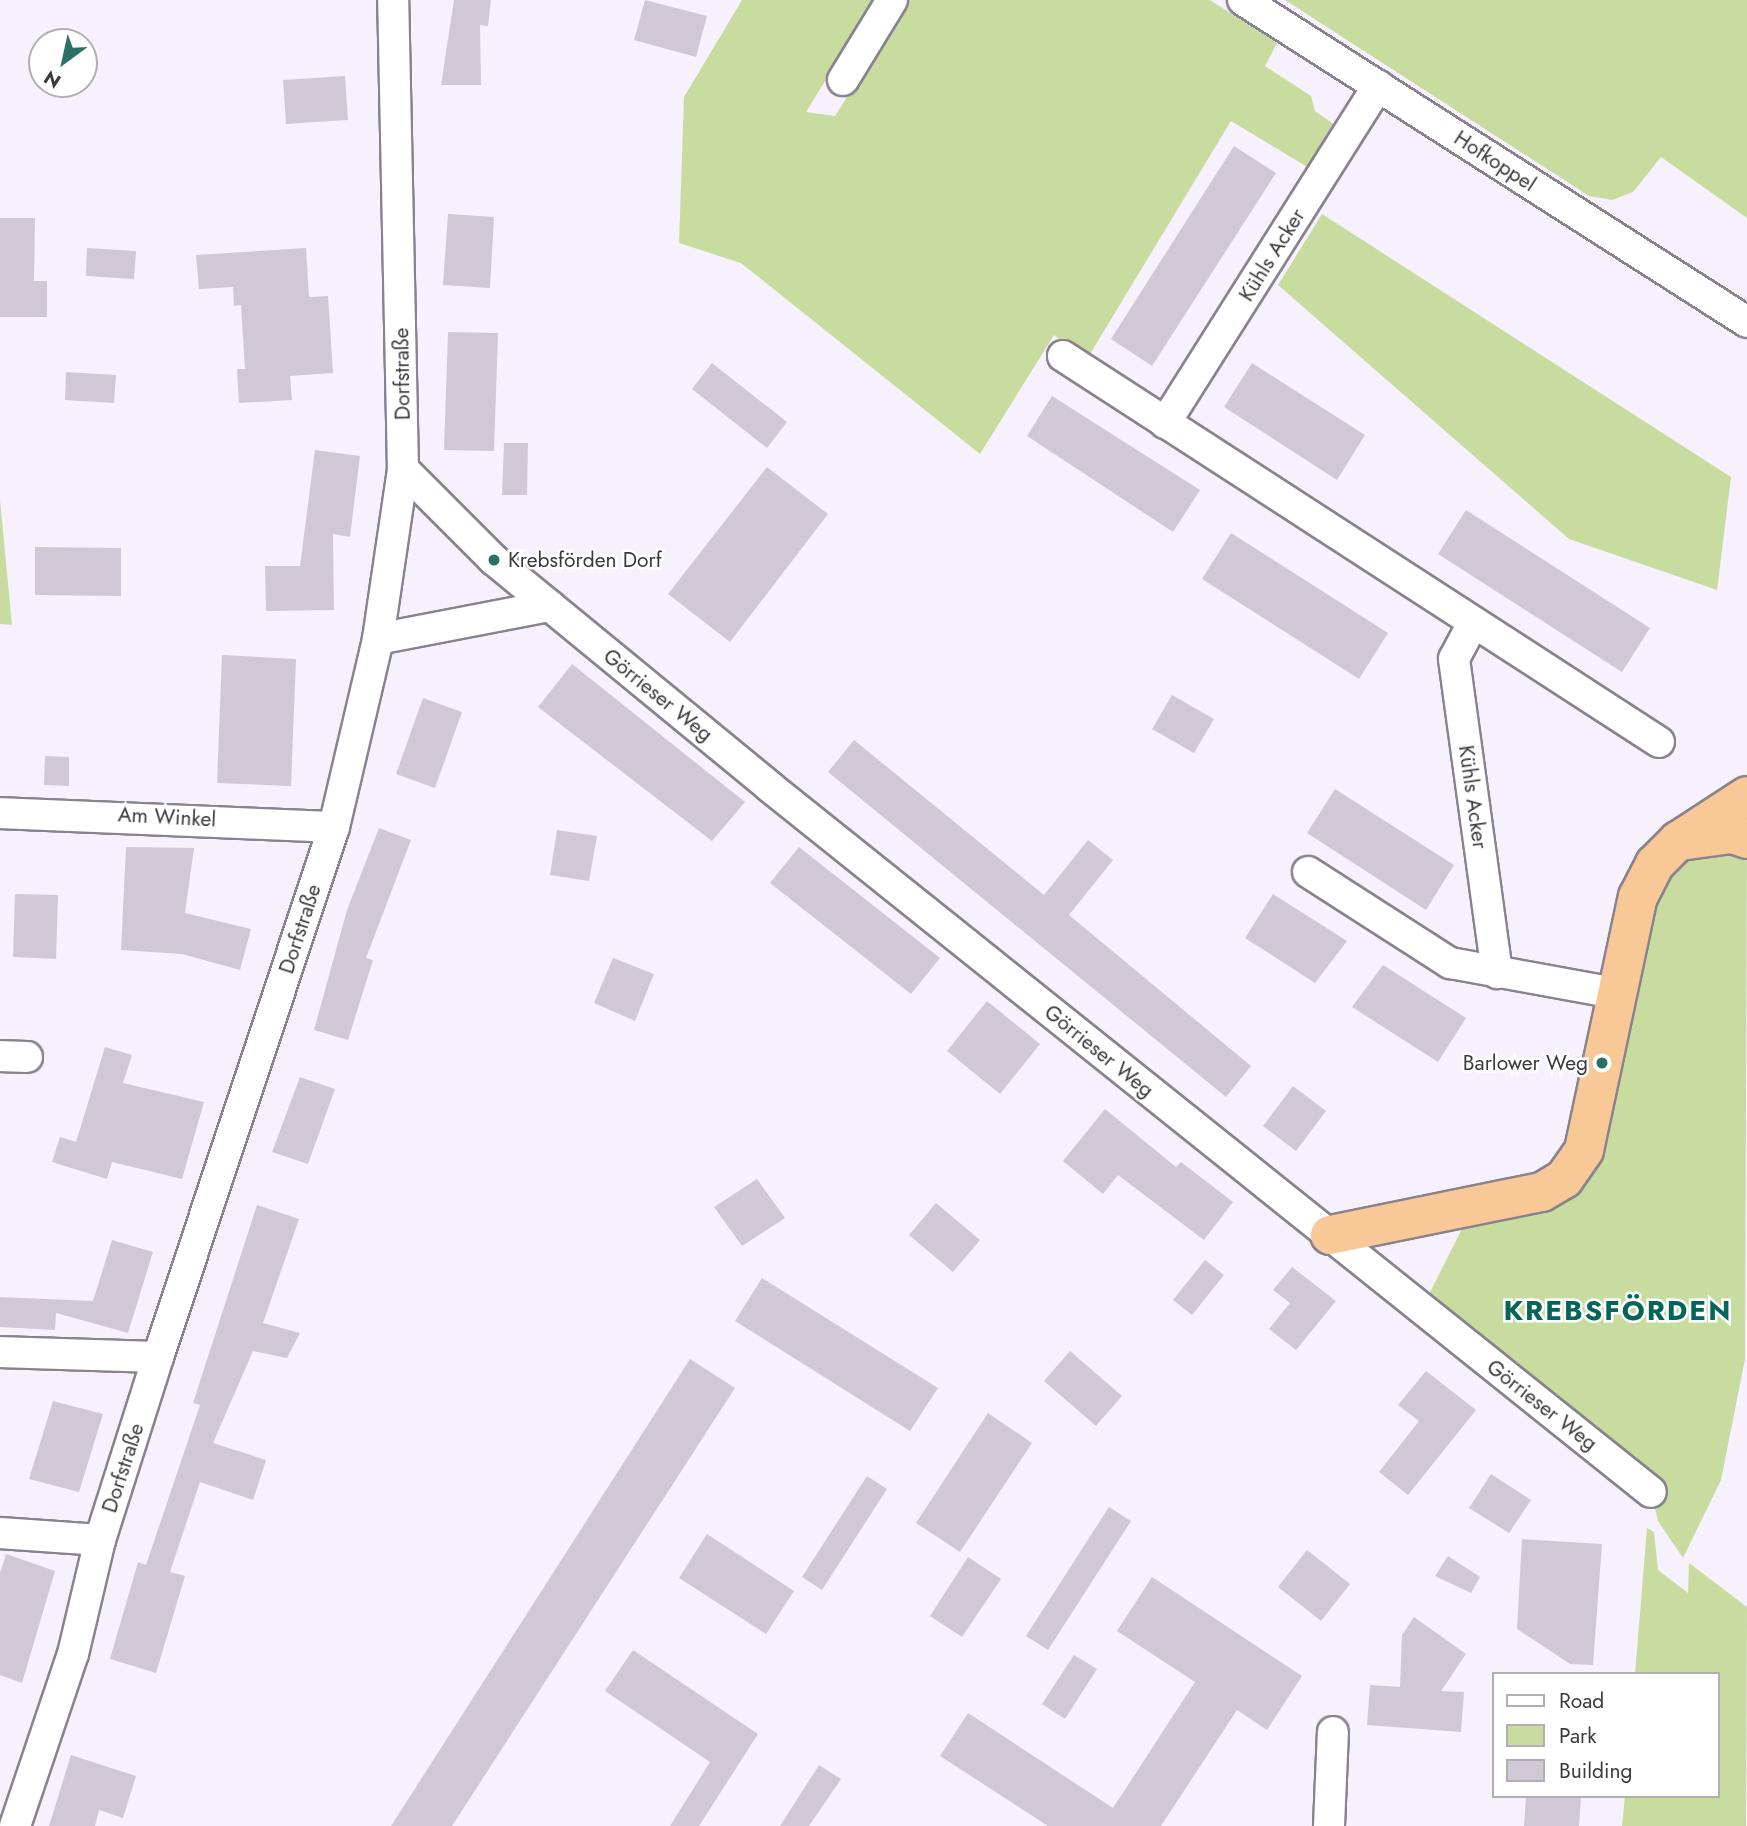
<!DOCTYPE html>
<meta charset="utf-8">
<style>
body{margin:0}
#map{position:relative;width:1747px;height:1826px;overflow:hidden;background:#f7f1fd;font-family:Jost,sans-serif}
div>[style]{position:absolute}
.green>*{inset:0;background:#c8dca0}
.building>*{inset:0;background:#d0c8d7}
.roads{filter:drop-shadow(2px 0 #89828f) drop-shadow(-2px 0 #89828f) drop-shadow(0 2px #89828f) drop-shadow(0 -2px #89828f)}
.minor>*{height:30px;margin:-15px;padding:0 15px;transform-origin:15px;border-radius:15px;background:#fff}
.trunk>*{height:38px;margin:-19px;padding:0 19px;transform-origin:19px;border-radius:19px;background:#f8c896}
.dots>*{width:19px;height:19px;translate:-50% -50%;box-sizing:border-box;border:4px solid #fff;border-radius:50%}
span{translate:-50% -50%;white-space:nowrap;text-align:center;line-height:1.15;-webkit-text-stroke:5px #fff;paint-order:stroke}
.street-label{font-size:21px;color:#3b383e}
.poi-label{font-size:21px;color:#3b383e}
.left{translate:0 -50%;text-align:left}
.right{translate:-100% -50%;text-align:right}
.district-label{font-size:28px;color:#066559;font-weight:700;letter-spacing:2px}
.legend{position:absolute;left:1492px;top:1672px;width:228px;height:126px;box-sizing:border-box;background:#fff;border:2px solid #b1afb2;margin:0;padding:9px 12px;list-style:none;font-size:21px;color:#3b383e}
.legend li{display:flex;align-items:center;gap:14px;height:35px}
.legend b{width:35px;border:2px solid #b1afb2}
.north{position:absolute;left:28px;top:28px;width:70px;height:70px;box-sizing:border-box;background:#fff;border:2px solid #b1afb2;border-radius:50%;rotate:213deg;font-size:19px;font-weight:700;line-height:28px;text-align:center;color:#3b383e}
.north::after{content:'';display:block;margin:auto;width:24px;height:32px;background:#2b7166;clip-path:polygon(50% 0,100% 100%,50% 72%,0 100%)}
</style>
<div id="map">
<div class="green">
<div style="clip-path:polygon(742px 0,875px 0,806px 112px,835px 116px,908px 0,1210px 0,1277px 43px,1265px 66px,1311px 96px,1315px 111px,1335px 125px,1309px 168px,1231px 121px,1087px 359px,1054px 335px,980px 454px,741px 263px,679px 243px,684px 97px)"></div>
<div style="clip-path:polygon(1285px 0,1747px 0,1747px 218px,1661px 157px,1633px 192px,1612px 200px,1589px 196px)"></div>
<div style="clip-path:polygon(1322px 214px,1731px 477px,1717px 590px,1569px 539px,1278px 285px)"></div>
<div style="clip-path:polygon(0 500px,12px 625px,0 624px)"></div>
<div style="clip-path:polygon(1747px 839px,1745px 1359px,1721px 1480px,1683px 1558px,1658px 1521px,1651px 1492px,1421px 1310px,1473px 1207px,1564px 1179px,1655px 864px)"></div>
<div style="clip-path:polygon(1647px 1528px,1654px 1532px,1658px 1570px,1688px 1593px,1689px 1563px,1747px 1607px,1746px 1826px,1622px 1826px,1625px 1796px,1717px 1796px,1717px 1674px,1635px 1674px)"></div>
</div>
<div class="building">
<div style="clip-path:polygon(454px 0,491px 0,488px 26px,480px 25px,481px 85px,441px 85px)"></div>
<div style="clip-path:polygon(645px 0,707px 16px,696px 57px,634px 40px)"></div>
<div style="clip-path:polygon(345px 76px,348px 120px,286px 124px,283px 80px)"></div>
<div style="clip-path:polygon(1234px 146px,1276px 173px,1152px 366px,1111px 339px)"></div>
<div style="clip-path:polygon(448px 214px,494px 217px,490px 288px,443px 285px)"></div>
<div style="clip-path:polygon(0 218px,35px 218px,34px 281px,47px 281px,47px 317px,0 317px)"></div>
<div style="clip-path:polygon(87px 248px,136px 251px,134px 279px,86px 276px)"></div>
<div style="clip-path:polygon(306px 248px,309px 297px,328px 296px,333px 373px,290px 376px,292px 400px,239px 403px,237px 369px,245px 369px,241px 305px,234px 306px,233px 287px,199px 289px,196px 255px)"></div>
<div style="clip-path:polygon(448px 332px,498px 333px,494px 451px,444px 450px)"></div>
<div style="clip-path:polygon(712px 363px,787px 422px,767px 448px,692px 389px)"></div>
<div style="clip-path:polygon(1252px 363px,1365px 435px,1337px 480px,1224px 407px)"></div>
<div style="clip-path:polygon(66px 372px,116px 375px,114px 403px,65px 400px)"></div>
<div style="clip-path:polygon(1052px 396px,1200px 490px,1173px 532px,1027px 436px)"></div>
<div style="clip-path:polygon(504px 443px,528px 443px,527px 495px,502px 495px)"></div>
<div style="clip-path:polygon(315px 450px,360px 456px,350px 537px,333px 534px,334px 610px,266px 611px,265px 566px,300px 566px)"></div>
<div style="clip-path:polygon(767px 467px,828px 514px,730px 642px,668px 594px)"></div>
<div style="clip-path:polygon(1466px 510px,1650px 628px,1622px 672px,1438px 554px)"></div>
<div style="clip-path:polygon(1231px 533px,1388px 633px,1359px 679px,1202px 579px)"></div>
<div style="clip-path:polygon(35px 547px,121px 548px,121px 596px,35px 595px)"></div>
<div style="clip-path:polygon(222px 655px,296px 659px,291px 786px,217px 783px)"></div>
<div style="clip-path:polygon(572px 664px,745px 802px,712px 841px,538px 707px)"></div>
<div style="clip-path:polygon(1172px 695px,1214px 719px,1194px 753px,1152px 729px)"></div>
<div style="clip-path:polygon(423px 698px,462px 712px,435px 788px,396px 774px)"></div>
<div style="clip-path:polygon(854px 740px,1044px 895px,1088px 840px,1113px 860px,1069px 915px,1251px 1066px,1226px 1097px,828px 772px)"></div>
<div style="clip-path:polygon(45px 756px,69px 757px,69px 786px,44px 785px)"></div>
<div style="clip-path:polygon(1335px 789px,1454px 865px,1426px 910px,1307px 833px)"></div>
<div style="clip-path:polygon(379px 828px,411px 840px,366px 958px,373px 960px,348px 1040px,314px 1030px,347px 910px)"></div>
<div style="clip-path:polygon(557px 830px,597px 836px,589px 881px,550px 875px)"></div>
<div style="clip-path:polygon(126px 847px,194px 848px,185px 913px,251px 929px,240px 970px,182px 954px,121px 950px)"></div>
<div style="clip-path:polygon(799px 847px,940px 958px,911px 994px,770px 883px)"></div>
<div style="clip-path:polygon(15px 894px,58px 895px,56px 959px,13px 957px)"></div>
<div style="clip-path:polygon(1273px 894px,1347px 941px,1315px 983px,1245px 938px)"></div>
<div style="clip-path:polygon(613px 958px,654px 974px,635px 1021px,594px 1003px)"></div>
<div style="clip-path:polygon(1383px 965px,1466px 1018px,1438px 1062px,1352px 1007px)"></div>
<div style="clip-path:polygon(987px 1001px,1040px 1044px,1000px 1094px,947px 1051px)"></div>
<div style="clip-path:polygon(105px 1047px,132px 1055px,123px 1083px,204px 1102px,182px 1179px,112px 1162px,107px 1179px,52px 1162px,60px 1137px,76px 1142px)"></div>
<div style="clip-path:polygon(300px 1077px,335px 1089px,308px 1164px,272px 1152px)"></div>
<div style="clip-path:polygon(1293px 1086px,1326px 1111px,1296px 1151px,1263px 1126px)"></div>
<div style="clip-path:polygon(1105px 1109px,1176px 1167px,1181px 1162px,1233px 1202px,1204px 1240px,1118px 1175px,1103px 1194px,1063px 1161px)"></div>
<div style="clip-path:polygon(757px 1179px,785px 1218px,742px 1246px,714px 1207px)"></div>
<div style="clip-path:polygon(936px 1203px,980px 1240px,953px 1272px,909px 1235px)"></div>
<div style="clip-path:polygon(257px 1205px,299px 1219px,263px 1323px,300px 1333px,287px 1358px,253px 1351px,213px 1443px,266px 1460px,253px 1500px,200px 1482px,170px 1572px,185px 1576px,156px 1673px,110px 1659px,138px 1562px,146px 1565px,200px 1405px,193px 1403px)"></div>
<div style="clip-path:polygon(112px 1240px,153px 1252px,128px 1333px,56px 1313px,55px 1330px,0 1327px,0 1297px,93px 1301px)"></div>
<div style="clip-path:polygon(1205px 1260px,1224px 1275px,1192px 1315px,1173px 1300px)"></div>
<div style="clip-path:polygon(1292px 1267px,1336px 1301px,1296px 1350px,1269px 1329px,1290px 1303px,1273px 1290px)"></div>
<div style="clip-path:polygon(762px 1278px,938px 1388px,910px 1431px,735px 1321px)"></div>
<div style="clip-path:polygon(1070px 1351px,1122px 1396px,1096px 1426px,1044px 1381px)"></div>
<div style="clip-path:polygon(690px 1359px,735px 1388px,452px 1826px,391px 1826px)"></div>
<div style="clip-path:polygon(1426px 1371px,1476px 1410px,1408px 1495px,1379px 1472px,1419px 1421px,1398px 1405px)"></div>
<div style="clip-path:polygon(53px 1401px,103px 1414px,79px 1492px,29px 1479px)"></div>
<div style="clip-path:polygon(988px 1413px,1032px 1443px,960px 1552px,916px 1523px)"></div>
<div style="clip-path:polygon(1491px 1474px,1531px 1500px,1509px 1533px,1469px 1508px)"></div>
<div style="clip-path:polygon(867px 1476px,887px 1489px,822px 1590px,802px 1577px)"></div>
<div style="clip-path:polygon(1109px 1507px,1131px 1521px,1048px 1650px,1026px 1636px)"></div>
<div style="clip-path:polygon(707px 1534px,794px 1591px,766px 1634px,679px 1578px)"></div>
<div style="clip-path:polygon(1522px 1539px,1602px 1544px,1593px 1665px,1570px 1664px,1517px 1629px)"></div>
<div style="clip-path:polygon(1307px 1550px,1350px 1584px,1321px 1621px,1278px 1587px)"></div>
<div style="clip-path:polygon(6px 1554px,55px 1571px,22px 1683px,0 1675px,0 1573px)"></div>
<div style="clip-path:polygon(1448px 1556px,1480px 1577px,1471px 1593px,1435px 1576px)"></div>
<div style="clip-path:polygon(968px 1557px,1001px 1579px,962px 1637px,930px 1616px)"></div>
<div style="clip-path:polygon(1152px 1577px,1302px 1676px,1267px 1730px,1237px 1710px,1161px 1826px,1048px 1826px,940px 1756px,968px 1713px,1113px 1808px,1195px 1682px,1117px 1631px)"></div>
<div style="clip-path:polygon(1414px 1617px,1466px 1654px,1441px 1691px,1464px 1692px,1461px 1732px,1367px 1725px,1370px 1685px,1400px 1687px,1402px 1635px)"></div>
<div style="clip-path:polygon(633px 1650px,758px 1734px,699px 1826px,670px 1826px,710px 1762px,605px 1691px)"></div>
<div style="clip-path:polygon(1074px 1655px,1097px 1669px,1065px 1719px,1042px 1704px)"></div>
<div style="clip-path:polygon(71px 1755px,136px 1776px,123px 1818px,99px 1810px,95px 1826px,49px 1826px)"></div>
<div style="clip-path:polygon(819px 1765px,841px 1779px,809px 1826px,780px 1826px)"></div>
<div style="clip-path:polygon(1526px 1796px,1581px 1796px,1579px 1826px,1524px 1826px)"></div>
</div>
<div class="roads">
<div class="minor">
<div style="left:1243px;top:0;width:598px;rotate:32.57deg"></div>
<div style="left:843px;top:80px;width:94px;rotate:-58.5deg"></div>
<div style="left:1063px;top:356px;width:710px;rotate:32.93deg"></div>
<div style="left:1165px;top:423px;width:399px;rotate:-57.7deg"></div>
<div style="left:403px;top:469px;width:129px;rotate:45deg"></div>
<div style="left:494px;top:560px;width:357px;rotate:39.4deg"></div>
<div style="left:770px;top:787px;width:1128px;rotate:38.67deg"></div>
<div style="left:1472px;top:625px;width:38px;rotate:118deg"></div>
<div style="left:1454px;top:659px;width:317px;rotate:82.2deg"></div>
<div style="left:378px;top:639px;width:175px;rotate:-10.9deg"></div>
<div style="left:0;top:813px;width:334px;rotate:2.4deg"></div>
<div style="left:1308px;top:872px;width:169px;rotate:32.7deg"></div>
<div style="left:1450px;top:963px;width:168px;rotate:10.3deg"></div>
<div style="left:0;top:1056px;width:27px;rotate:2deg"></div>
<div style="left:0;top:1352px;width:158px;rotate:1.8deg"></div>
<div style="left:0;top:1533px;width:100px;rotate:4deg"></div>
<div style="left:15px;top:1826px;width:182px;rotate:-71.4deg"></div>
<div style="left:73px;top:1654px;width:117px;rotate:-76.7deg"></div>
<div style="left:100px;top:1540px;width:192px;rotate:-72.4deg"></div>
<div style="left:158px;top:1357px;width:558px;rotate:-71.63deg"></div>
<div style="left:334px;top:827px;width:193px;rotate:-76.8deg"></div>
<div style="left:378px;top:639px;width:172px;rotate:-81.6deg"></div>
<div style="left:403px;top:469px;width:469px;rotate:-91.2deg"></div>
<div style="left:1329px;top:1826px;width:94px;rotate:-87.6deg"></div>
</div>
<div class="trunk">
<div style="left:1680px;top:841px;width:52px;rotate:-7.7deg"></div>
<div style="left:1732px;top:834px;width:16px;rotate:18deg"></div>
<div style="left:1330px;top:1235px;width:216px;rotate:-11.5deg"></div>
<div style="left:1542px;top:1192px;width:26px;rotate:-31deg"></div>
<div style="left:1564px;top:1179px;width:35px;rotate:-55deg"></div>
<div style="left:1584px;top:1150px;width:259px;rotate:-78deg"></div>
<div style="left:1638px;top:897px;width:37px;rotate:-63deg"></div>
<div style="left:1655px;top:864px;width:33px;rotate:-45deg"></div>
<div style="left:1678px;top:841px;width:82px;rotate:-33.1deg"></div>
</div>
</div>
<div class="dots">
<div style="left:494px;top:560px;background:#2b7166"></div>
<div style="left:1602px;top:1063px;background:#2b7166"></div>
</div>
<div class="street-label">
<span style="left:1495px;top:161px;rotate:33deg">Hofkoppel</span>
<span style="left:1272px;top:255px;rotate:-58deg">Kühls Acker</span>
<span style="left:402px;top:374px;rotate:-91deg">Dorfstraße</span>
<span style="left:658px;top:695px;rotate:39deg">Görrieser Weg</span>
<span style="left:1473px;top:797px;rotate:82deg">Kühls Acker</span>
<span style="left:167px;top:817px;rotate:3deg">Am Winkel</span>
<span style="left:300px;top:929px;rotate:-72deg">Dorfstraße</span>
<span style="left:1099px;top:1051px;rotate:39deg">Görrieser Weg</span>
<span style="left:1542px;top:1405px;rotate:38deg">Görrieser Weg</span>
<span style="left:123px;top:1468px;rotate:-72deg">Dorfstraße</span>
</div>
<div class="poi-label">
<span class="left" style="left:508px;top:560px">Krebsförden Dorf</span>
<span class="right" style="left:1588px;top:1063px">Barlower Weg</span>
</div>
<div class="district-label">
<span style="left:1618px;top:1311px">KREBSFÖRDEN</span>
</div>
<ul class="legend">
<li><b style="height:9px;background:#fff"></b>Road</li>
<li><b style="height:19px;background:#c8dca0"></b>Park</li>
<li><b style="height:19px;background:#d0c8d7"></b>Building</li>
</ul>
<div class="north">N</div>
</div>
